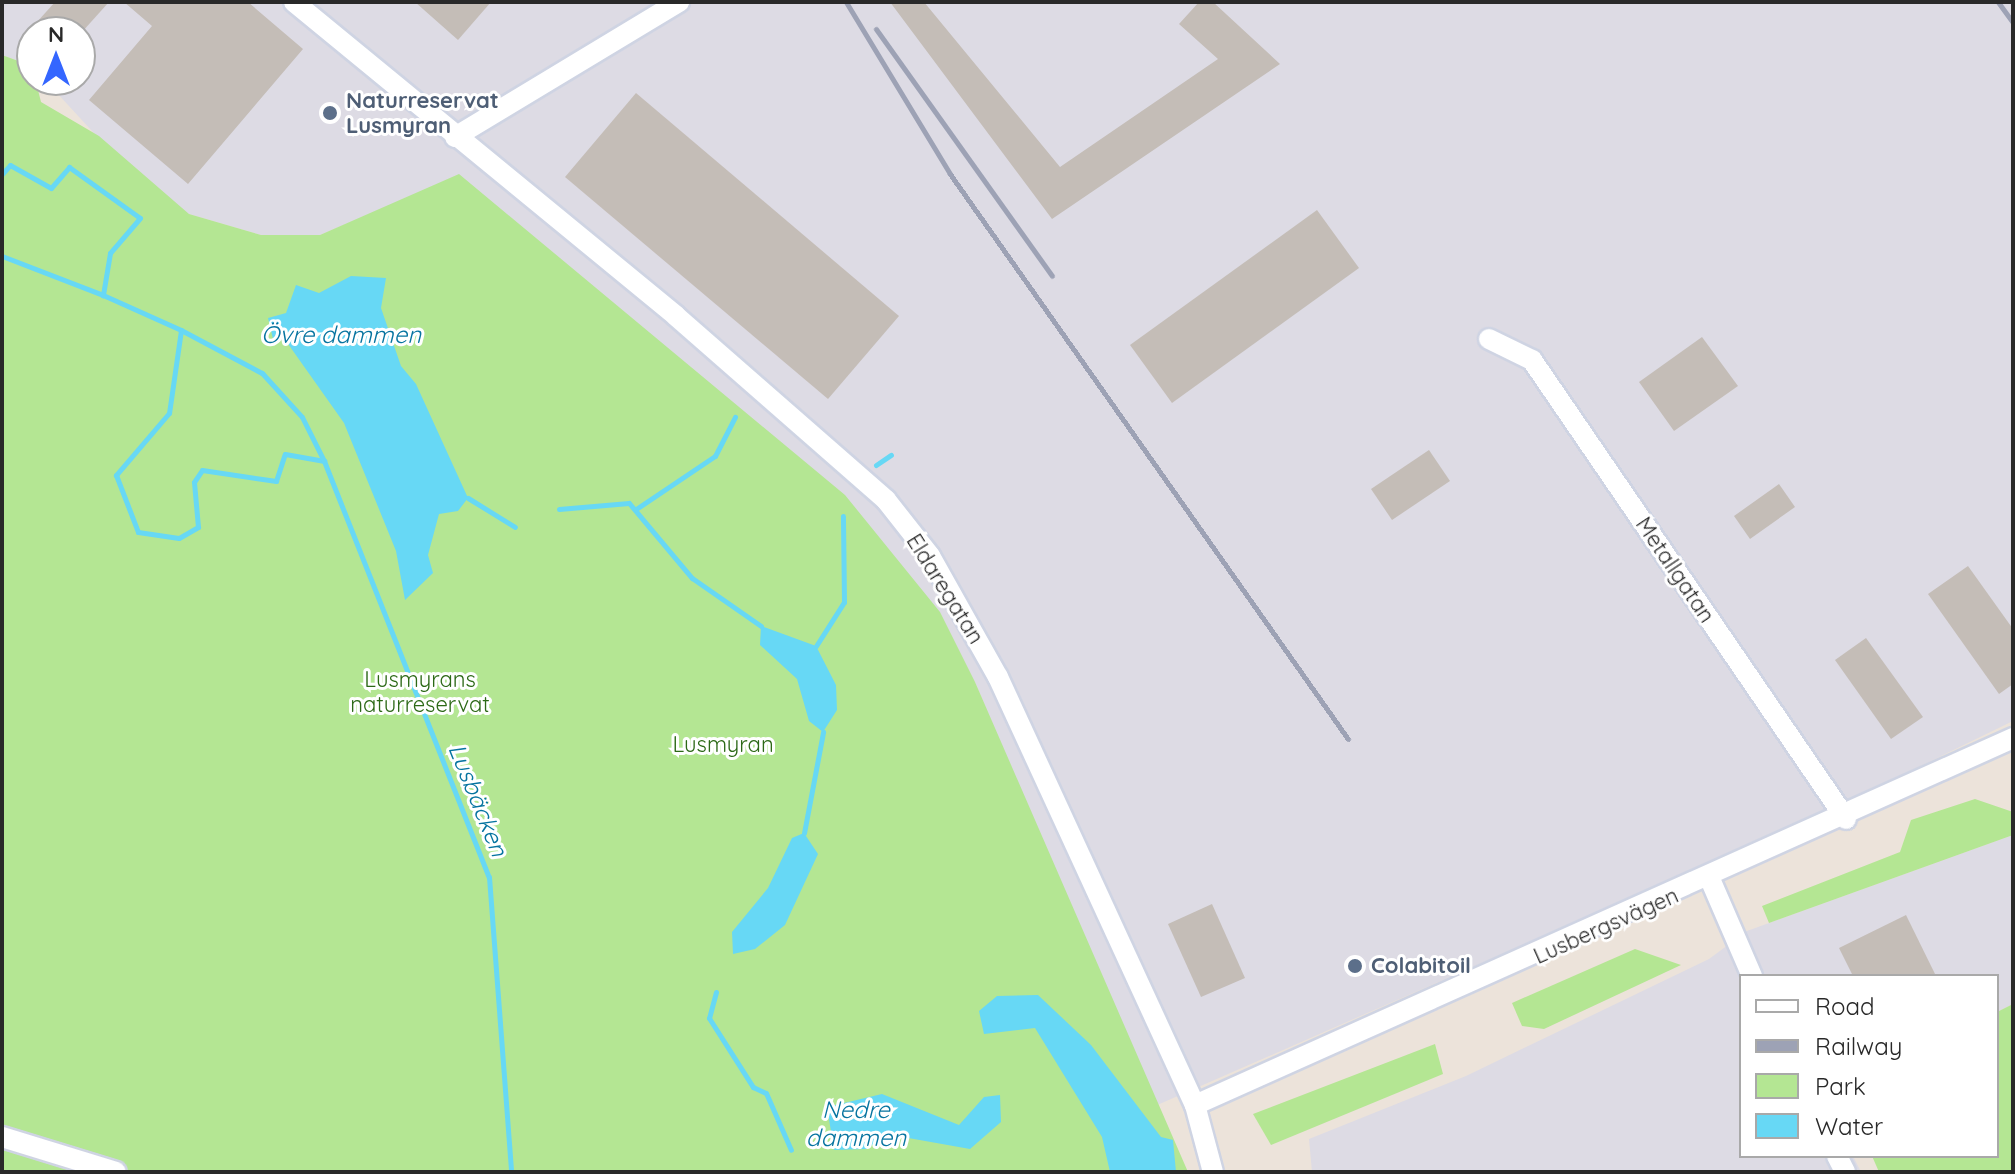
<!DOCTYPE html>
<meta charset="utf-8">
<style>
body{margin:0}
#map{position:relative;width:2015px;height:1174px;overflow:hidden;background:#ece3da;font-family:Quicksand,sans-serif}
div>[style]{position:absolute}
.industrial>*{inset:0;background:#dddbe4}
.green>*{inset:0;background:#b4e693}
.water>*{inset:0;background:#67d8f5}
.stream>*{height:5px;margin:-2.5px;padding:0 2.5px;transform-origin:2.5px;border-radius:2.5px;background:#67d8f5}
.building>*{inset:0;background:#c4bdb7}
.roads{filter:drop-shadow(2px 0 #cfd4e3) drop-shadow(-2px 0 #cfd4e3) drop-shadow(0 2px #cfd4e3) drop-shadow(0 -2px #cfd4e3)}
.minor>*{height:20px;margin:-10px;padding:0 10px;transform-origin:10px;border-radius:10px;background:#fff}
.rail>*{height:5px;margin:-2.5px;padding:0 2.5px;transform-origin:2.5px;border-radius:2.5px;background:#9da2b5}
.dots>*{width:22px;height:22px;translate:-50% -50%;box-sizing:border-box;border:4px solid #fff;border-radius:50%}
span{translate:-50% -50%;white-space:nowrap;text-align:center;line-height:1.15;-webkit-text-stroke:6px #fff;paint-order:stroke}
.service-label{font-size:22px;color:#4e5e75;font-weight:700}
.left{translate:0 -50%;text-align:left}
.street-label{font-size:22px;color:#292929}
.park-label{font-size:22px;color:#2c6916}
.water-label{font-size:24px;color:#0674a0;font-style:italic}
.frame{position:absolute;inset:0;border:4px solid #292929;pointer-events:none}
.legend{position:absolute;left:1739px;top:974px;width:260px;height:184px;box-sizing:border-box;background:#fff;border:2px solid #a9a9a9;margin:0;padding:10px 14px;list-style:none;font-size:24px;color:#292929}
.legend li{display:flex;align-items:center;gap:16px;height:40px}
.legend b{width:40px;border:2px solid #a9a9a9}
.north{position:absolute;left:16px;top:16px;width:80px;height:80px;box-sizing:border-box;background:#fff;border:2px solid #a9a9a9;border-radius:50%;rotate:0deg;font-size:22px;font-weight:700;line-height:32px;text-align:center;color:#292929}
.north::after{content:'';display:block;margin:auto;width:28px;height:36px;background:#3466ff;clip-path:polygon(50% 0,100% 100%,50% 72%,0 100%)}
</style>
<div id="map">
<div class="industrial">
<div style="clip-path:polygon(2px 2px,2013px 2px,2013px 721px,1824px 813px,1155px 1106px,975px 682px,443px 183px,320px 235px,261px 235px,161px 206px,45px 80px,80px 80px,80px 32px,32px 32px,32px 66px,2px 55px)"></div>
<div style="clip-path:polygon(2013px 835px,2013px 1004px,1997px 1012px,1997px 976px,1741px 976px,1741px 1156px,1853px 1156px,1861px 1172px,1312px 1172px,1309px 1139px,1466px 1076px,1709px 959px,1747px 931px)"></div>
</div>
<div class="green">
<div style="clip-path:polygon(2px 55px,32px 66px,41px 102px,99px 136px,189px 214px,261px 235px,320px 235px,459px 174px,845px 495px,940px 612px,975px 682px,1188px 1172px,2px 1172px)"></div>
<div style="clip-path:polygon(1975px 799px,2013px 812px,2013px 835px,1769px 923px,1762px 906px,1900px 852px,1911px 820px)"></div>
<div style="clip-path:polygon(1635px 949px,1681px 965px,1544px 1029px,1522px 1026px,1512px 1003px)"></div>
<div style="clip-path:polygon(2013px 1004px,2013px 1172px,1879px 1172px,1872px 1156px,1997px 1156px,1997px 1012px)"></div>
<div style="clip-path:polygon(1435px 1044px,1443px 1074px,1271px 1145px,1253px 1114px)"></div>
</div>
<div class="water">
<div style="clip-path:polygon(351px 276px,386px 278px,381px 308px,401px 366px,416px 384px,468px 498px,458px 511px,439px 514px,428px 555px,433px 573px,405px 600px,396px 551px,344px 423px,281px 334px,273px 339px,268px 318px,286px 313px,296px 285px,319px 293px)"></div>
<div style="clip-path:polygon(761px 626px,816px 646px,836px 685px,837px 710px,823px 732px,809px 721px,797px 679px,760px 645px)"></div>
<div style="clip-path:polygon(804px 833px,818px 854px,785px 925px,755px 949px,733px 954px,732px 932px,768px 888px,792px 838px)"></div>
<div style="clip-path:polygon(1038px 995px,1091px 1045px,1161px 1137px,1173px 1140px,1176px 1172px,1110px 1172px,1102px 1137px,1035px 1028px,984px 1034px,979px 1011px,997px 996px)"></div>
<div style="clip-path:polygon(882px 1094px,959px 1125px,984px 1097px,1000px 1095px,1001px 1122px,970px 1149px,886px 1134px,867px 1149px,834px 1150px,827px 1107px)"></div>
</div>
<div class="stream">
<div style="left:2px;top:174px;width:12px;rotate:-48deg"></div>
<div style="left:10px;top:165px;width:47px;rotate:29.3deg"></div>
<div style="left:51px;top:188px;width:28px;rotate:-49deg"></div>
<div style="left:69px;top:167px;width:87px;rotate:35.7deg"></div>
<div style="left:140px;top:218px;width:46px;rotate:130.6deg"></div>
<div style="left:110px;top:253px;width:43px;rotate:99.5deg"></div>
<div style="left:103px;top:295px;width:85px;rotate:24.2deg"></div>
<div style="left:181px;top:330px;width:84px;rotate:98.2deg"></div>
<div style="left:169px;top:413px;width:82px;rotate:130.5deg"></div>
<div style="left:116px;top:475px;width:61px;rotate:68.9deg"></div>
<div style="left:138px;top:532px;width:41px;rotate:8.3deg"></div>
<div style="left:179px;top:538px;width:22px;rotate:-30deg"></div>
<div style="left:198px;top:527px;width:45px;rotate:-95.1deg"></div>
<div style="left:194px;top:482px;width:14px;rotate:-56deg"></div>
<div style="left:202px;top:470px;width:75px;rotate:8.5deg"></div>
<div style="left:276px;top:481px;width:28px;rotate:-72deg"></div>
<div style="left:285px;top:454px;width:40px;rotate:10deg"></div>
<div style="left:324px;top:461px;width:448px;rotate:68.4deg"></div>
<div style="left:489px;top:877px;width:296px;rotate:85.7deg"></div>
<div style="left:2px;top:256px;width:108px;rotate:21.1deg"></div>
<div style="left:181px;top:330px;width:92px;rotate:28deg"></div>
<div style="left:262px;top:373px;width:59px;rotate:47.7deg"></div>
<div style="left:302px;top:417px;width:49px;rotate:63.4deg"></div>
<div style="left:876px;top:465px;width:18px;rotate:-34deg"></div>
<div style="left:468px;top:498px;width:55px;rotate:31.7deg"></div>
<div style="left:559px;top:509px;width:70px;rotate:-4.9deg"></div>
<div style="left:629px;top:503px;width:98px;rotate:50deg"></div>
<div style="left:692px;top:578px;width:84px;rotate:34.8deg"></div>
<div style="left:636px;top:509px;width:95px;rotate:-33.9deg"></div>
<div style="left:715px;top:456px;width:44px;rotate:-62.9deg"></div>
<div style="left:816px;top:646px;width:52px;rotate:-57.5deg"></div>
<div style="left:844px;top:602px;width:86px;rotate:-90.7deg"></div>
<div style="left:804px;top:833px;width:103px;rotate:-79.3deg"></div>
<div style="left:716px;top:992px;width:27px;rotate:105deg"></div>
<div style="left:709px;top:1018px;width:82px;rotate:57.5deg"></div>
<div style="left:753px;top:1087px;width:14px;rotate:25deg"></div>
<div style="left:766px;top:1093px;width:62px;rotate:66.3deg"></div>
</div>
<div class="building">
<div style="clip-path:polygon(55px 2px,109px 2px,82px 32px,28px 32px)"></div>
<div style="clip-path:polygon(124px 2px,248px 2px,303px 49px,188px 184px,89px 100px,152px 26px)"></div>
<div style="clip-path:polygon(415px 2px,491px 2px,458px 40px)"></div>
<div style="clip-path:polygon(890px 2px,924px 2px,1060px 167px,1218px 59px,1179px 24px,1199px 2px,1213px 2px,1280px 64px,1052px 219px)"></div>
<div style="clip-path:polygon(636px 93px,899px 316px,828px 399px,565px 177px)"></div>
<div style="clip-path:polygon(1317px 210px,1359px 268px,1172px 403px,1130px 345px)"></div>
<div style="clip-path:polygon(1702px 337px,1738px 386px,1674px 431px,1639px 382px)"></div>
<div style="clip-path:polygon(1429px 450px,1450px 481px,1392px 520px,1371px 489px)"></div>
<div style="clip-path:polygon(1779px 484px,1795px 507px,1750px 539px,1734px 516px)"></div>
<div style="clip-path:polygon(1968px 566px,2013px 629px,2013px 684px,1999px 694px,1928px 594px)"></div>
<div style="clip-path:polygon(1866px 638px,1923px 717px,1891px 739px,1835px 660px)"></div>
<div style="clip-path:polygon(1212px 904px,1245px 978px,1201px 997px,1168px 924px)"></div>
<div style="clip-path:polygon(1906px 915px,1936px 976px,1853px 976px,1839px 948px)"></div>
</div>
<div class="roads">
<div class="minor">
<div style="left:294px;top:2px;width:494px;rotate:39.4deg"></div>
<div style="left:676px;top:316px;width:279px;rotate:41.2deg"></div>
<div style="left:886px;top:500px;width:71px;rotate:51.8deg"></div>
<div style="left:930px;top:556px;width:139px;rotate:60.7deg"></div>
<div style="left:998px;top:677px;width:471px;rotate:65.3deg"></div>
<div style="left:1195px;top:1105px;width:69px;rotate:75deg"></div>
<div style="left:455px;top:137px;width:262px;rotate:-31.1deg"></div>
<div style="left:1489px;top:339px;width:48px;rotate:26deg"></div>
<div style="left:1532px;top:360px;width:556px;rotate:55.62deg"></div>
<div style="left:1710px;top:879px;width:106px;rotate:66.6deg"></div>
<div style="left:1195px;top:1105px;width:897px;rotate:-24.16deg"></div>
<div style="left:2px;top:1137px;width:119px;rotate:17.1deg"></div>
<div style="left:1837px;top:1156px;width:18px;rotate:63deg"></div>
</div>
</div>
<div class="rail">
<div style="left:846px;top:2px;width:201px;rotate:58.8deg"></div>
<div style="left:950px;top:174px;width:691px;rotate:54.84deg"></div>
<div style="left:1998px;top:2px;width:26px;rotate:54deg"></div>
<div style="left:876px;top:29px;width:303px;rotate:54.5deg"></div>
</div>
<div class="dots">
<div style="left:330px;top:113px;background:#5c6f8a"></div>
<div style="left:1355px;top:966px;background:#5c6f8a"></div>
</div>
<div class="service-label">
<span class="left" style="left:346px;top:113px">Naturreservat<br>Lusmyran</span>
<span class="left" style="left:1371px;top:966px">Colabitoil</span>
</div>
<div class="street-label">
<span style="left:1675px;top:570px;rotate:56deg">Metallgatan</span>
<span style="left:945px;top:589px;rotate:58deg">Eldaregatan</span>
<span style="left:1606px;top:926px;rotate:-24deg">Lusbergsvägen</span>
</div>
<div class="park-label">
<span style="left:420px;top:692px">Lusmyrans<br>naturreservat</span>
<span style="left:723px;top:745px">Lusmyran</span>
</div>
<div class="water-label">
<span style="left:341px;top:335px">Övre dammen</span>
<span style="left:478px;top:800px;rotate:68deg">Lusbäcken</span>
<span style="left:856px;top:1124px">Nedre<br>dammen</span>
</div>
<div class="frame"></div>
<ul class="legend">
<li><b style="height:10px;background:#fff"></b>Road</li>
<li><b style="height:10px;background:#9da2b5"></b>Railway</li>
<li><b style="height:22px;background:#b4e693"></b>Park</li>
<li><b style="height:22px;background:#67d8f5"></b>Water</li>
</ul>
<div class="north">N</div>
</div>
